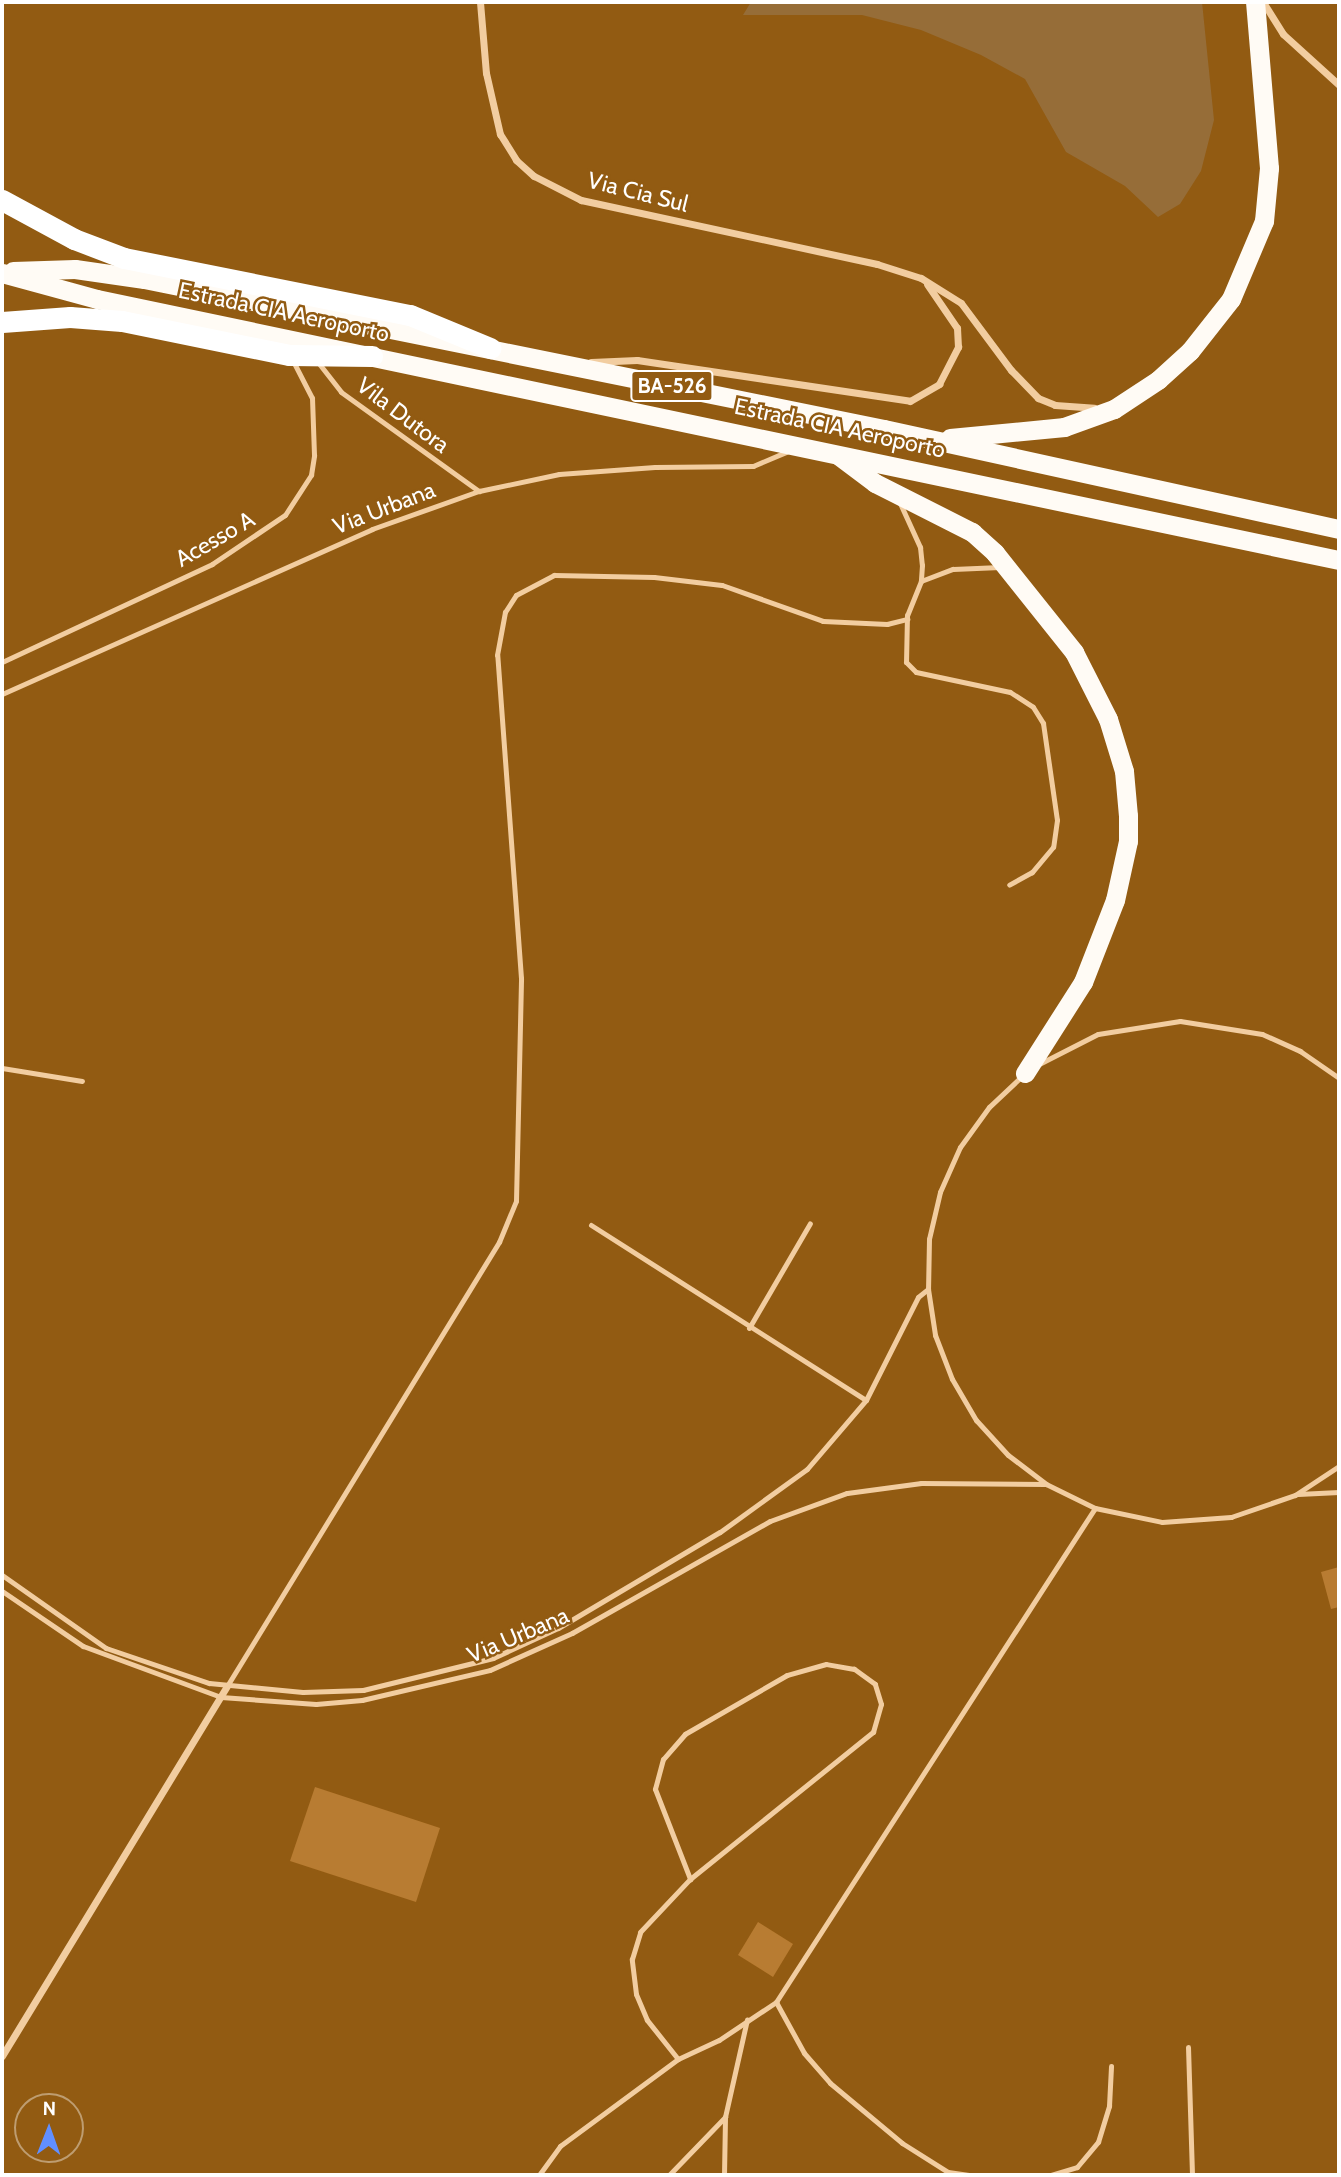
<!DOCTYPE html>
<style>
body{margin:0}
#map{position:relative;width:1341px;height:2177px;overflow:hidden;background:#925b12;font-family:Cabin,sans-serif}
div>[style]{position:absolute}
.water>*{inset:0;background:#966d38}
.building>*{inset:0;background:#b87c32}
.service>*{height:5px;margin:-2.5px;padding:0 2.5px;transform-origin:2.5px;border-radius:2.5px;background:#f2cda0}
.minor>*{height:7px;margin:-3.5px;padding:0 3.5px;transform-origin:3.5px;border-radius:3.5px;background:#f2cda0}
.trunk>*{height:19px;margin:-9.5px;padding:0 9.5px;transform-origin:9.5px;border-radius:9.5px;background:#fffbf5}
.motorway>*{height:21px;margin:-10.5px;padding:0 10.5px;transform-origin:10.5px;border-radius:10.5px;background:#fff}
span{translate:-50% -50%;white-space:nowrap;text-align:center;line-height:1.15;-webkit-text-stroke:5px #925b12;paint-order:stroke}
.shield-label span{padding:2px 5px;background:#925b12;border:2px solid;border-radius:5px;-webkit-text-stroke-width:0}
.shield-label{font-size:21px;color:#fff;font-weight:700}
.street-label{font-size:23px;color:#fff}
.frame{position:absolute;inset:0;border:4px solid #fff;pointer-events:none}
.north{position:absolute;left:14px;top:2093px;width:70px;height:70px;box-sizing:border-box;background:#925b12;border:2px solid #be9d71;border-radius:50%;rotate:1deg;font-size:19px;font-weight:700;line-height:28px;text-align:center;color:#fff}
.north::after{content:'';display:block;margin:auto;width:24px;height:32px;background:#618fff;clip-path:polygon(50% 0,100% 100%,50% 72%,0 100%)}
</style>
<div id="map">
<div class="water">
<div style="clip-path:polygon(751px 2px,1202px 2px,1214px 120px,1201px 171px,1180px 204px,1158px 217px,1125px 186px,1066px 152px,1025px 79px,981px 55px,921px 30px,862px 15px,743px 15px)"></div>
</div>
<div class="building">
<div style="clip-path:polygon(1339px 1567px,1339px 1607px,1331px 1609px,1321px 1572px)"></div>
<div style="clip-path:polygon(315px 1787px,440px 1828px,416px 1902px,290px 1861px)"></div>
<div style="clip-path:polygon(758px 1922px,793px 1944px,773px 1977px,738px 1955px)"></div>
</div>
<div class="service">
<div style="left:317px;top:361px;width:39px;rotate:52deg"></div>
<div style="left:341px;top:392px;width:170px;rotate:35.7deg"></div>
<div style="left:899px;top:501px;width:51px;rotate:65.5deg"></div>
<div style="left:920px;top:547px;width:18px;rotate:84deg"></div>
<div style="left:922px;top:565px;width:16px;rotate:94deg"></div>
<div style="left:921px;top:581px;width:37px;rotate:112deg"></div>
<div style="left:907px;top:615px;width:47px;rotate:91.2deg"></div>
<div style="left:906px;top:662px;width:14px;rotate:45deg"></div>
<div style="left:916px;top:672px;width:96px;rotate:12deg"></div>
<div style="left:1010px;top:692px;width:27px;rotate:33deg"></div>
<div style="left:1033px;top:707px;width:19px;rotate:58deg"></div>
<div style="left:1043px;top:723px;width:98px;rotate:81.8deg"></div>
<div style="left:1057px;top:820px;width:27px;rotate:98deg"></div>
<div style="left:1053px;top:847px;width:33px;rotate:130deg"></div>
<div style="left:1032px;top:872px;width:26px;rotate:151deg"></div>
<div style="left:921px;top:581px;width:34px;rotate:-21deg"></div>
<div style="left:953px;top:569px;width:47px;rotate:-2.4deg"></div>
<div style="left:2px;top:662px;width:232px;rotate:-25deg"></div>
<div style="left:212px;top:564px;width:88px;rotate:-33.9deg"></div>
<div style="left:285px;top:515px;width:48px;rotate:-57deg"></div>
<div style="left:311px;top:475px;width:20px;rotate:-81deg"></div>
<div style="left:314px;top:455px;width:57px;rotate:-92deg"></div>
<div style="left:312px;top:398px;width:42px;rotate:-117.2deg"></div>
<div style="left:2px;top:694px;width:405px;rotate:-24deg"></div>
<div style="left:372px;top:529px;width:114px;rotate:-19.6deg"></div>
<div style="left:479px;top:491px;width:82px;rotate:-12deg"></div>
<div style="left:559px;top:474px;width:96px;rotate:-4.2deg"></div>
<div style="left:655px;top:467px;width:98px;rotate:-0.6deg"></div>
<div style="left:753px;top:466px;width:38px;rotate:-23deg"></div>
<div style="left:1039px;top:1064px;width:66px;rotate:-27deg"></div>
<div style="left:1098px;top:1034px;width:83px;rotate:-9deg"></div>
<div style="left:1180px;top:1021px;width:83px;rotate:9deg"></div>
<div style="left:1262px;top:1034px;width:42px;rotate:24.1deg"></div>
<div style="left:1300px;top:1051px;width:47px;rotate:34.7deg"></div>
<div style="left:2px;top:1068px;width:81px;rotate:9.2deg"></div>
<div style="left:1022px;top:1076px;width:45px;rotate:136.8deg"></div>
<div style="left:989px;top:1107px;width:49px;rotate:125.9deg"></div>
<div style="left:960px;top:1147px;width:49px;rotate:114deg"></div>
<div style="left:940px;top:1192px;width:48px;rotate:103.2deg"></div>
<div style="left:929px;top:1239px;width:50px;rotate:91.1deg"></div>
<div style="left:928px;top:1289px;width:47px;rotate:81.3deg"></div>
<div style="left:935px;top:1335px;width:47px;rotate:68.9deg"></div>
<div style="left:952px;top:1379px;width:48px;rotate:59.7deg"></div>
<div style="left:976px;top:1420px;width:47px;rotate:47.6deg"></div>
<div style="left:1008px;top:1455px;width:48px;rotate:37.3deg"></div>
<div style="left:1046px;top:1484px;width:55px;rotate:26.1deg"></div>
<div style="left:1095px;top:1508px;width:68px;rotate:11.8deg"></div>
<div style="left:1162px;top:1522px;width:69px;rotate:-4.1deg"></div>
<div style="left:1231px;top:1517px;width:68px;rotate:-19deg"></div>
<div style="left:1295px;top:1495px;width:53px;rotate:-33.4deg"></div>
<div style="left:591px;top:1225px;width:326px;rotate:32.5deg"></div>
<div style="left:749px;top:1328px;width:121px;rotate:-59.8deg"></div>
<div style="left:1298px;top:1494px;width:41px;rotate:-2.8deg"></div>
<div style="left:2px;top:1575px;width:127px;rotate:35.1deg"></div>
<div style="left:106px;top:1648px;width:109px;rotate:18.8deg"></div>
<div style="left:209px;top:1683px;width:94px;rotate:5.5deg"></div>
<div style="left:303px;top:1692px;width:60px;rotate:-1.9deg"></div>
<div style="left:363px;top:1690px;width:134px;rotate:-13.8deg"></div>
<div style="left:493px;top:1658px;width:72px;rotate:-24.8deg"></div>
<div style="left:558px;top:1628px;width:188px;rotate:-30.7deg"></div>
<div style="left:720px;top:1532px;width:107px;rotate:-35.9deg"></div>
<div style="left:807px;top:1469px;width:91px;rotate:-49.5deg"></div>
<div style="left:866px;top:1400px;width:115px;rotate:-63.2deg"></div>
<div style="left:918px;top:1297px;width:13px;rotate:-39deg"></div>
<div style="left:2px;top:1591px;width:98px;rotate:34.2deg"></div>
<div style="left:83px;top:1646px;width:147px;rotate:20.3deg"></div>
<div style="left:221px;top:1697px;width:95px;rotate:4.2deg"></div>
<div style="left:316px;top:1704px;width:46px;rotate:-5deg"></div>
<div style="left:362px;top:1700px;width:131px;rotate:-13.2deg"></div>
<div style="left:490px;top:1670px;width:90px;rotate:-24.3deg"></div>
<div style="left:572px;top:1633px;width:227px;rotate:-29.5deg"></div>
<div style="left:770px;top:1521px;width:82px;rotate:-20deg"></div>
<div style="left:847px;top:1493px;width:75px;rotate:-7.7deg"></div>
<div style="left:921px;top:1483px;width:124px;rotate:0.5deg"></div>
<div style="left:227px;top:1686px;width:521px;rotate:-58.51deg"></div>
<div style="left:499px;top:1242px;width:44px;rotate:-67.5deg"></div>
<div style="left:516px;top:1201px;width:223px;rotate:-88.7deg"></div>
<div style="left:521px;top:978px;width:324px;rotate:-94.2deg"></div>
<div style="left:497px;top:655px;width:44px;rotate:-79.5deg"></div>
<div style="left:505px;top:612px;width:20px;rotate:-57deg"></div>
<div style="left:516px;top:595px;width:43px;rotate:-27.8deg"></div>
<div style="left:554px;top:575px;width:100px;rotate:1.1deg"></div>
<div style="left:654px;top:577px;width:68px;rotate:6.7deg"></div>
<div style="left:722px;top:585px;width:107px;rotate:19.6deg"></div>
<div style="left:823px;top:621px;width:64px;rotate:2.7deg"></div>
<div style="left:887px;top:624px;width:21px;rotate:-14deg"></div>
<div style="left:776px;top:2002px;width:58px;rotate:61.2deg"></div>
<div style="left:804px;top:2053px;width:40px;rotate:49deg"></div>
<div style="left:830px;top:2083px;width:94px;rotate:39.8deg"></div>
<div style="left:902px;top:2143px;width:54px;rotate:32.2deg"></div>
<div style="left:948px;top:2172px;width:21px;rotate:8deg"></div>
<div style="left:1188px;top:2047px;width:128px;rotate:88.2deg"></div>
<div style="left:678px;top:2059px;width:50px;rotate:-128.5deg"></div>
<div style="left:647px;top:2020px;width:28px;rotate:-113deg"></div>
<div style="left:636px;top:1994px;width:35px;rotate:-97deg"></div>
<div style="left:632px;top:1959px;width:28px;rotate:-73deg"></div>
<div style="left:640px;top:1932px;width:73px;rotate:-46.7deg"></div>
<div style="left:690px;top:1879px;width:235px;rotate:-38.8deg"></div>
<div style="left:873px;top:1732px;width:29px;rotate:-74deg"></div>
<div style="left:881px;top:1704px;width:21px;rotate:-107deg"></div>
<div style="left:875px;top:1684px;width:26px;rotate:-144deg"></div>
<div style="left:854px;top:1669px;width:28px;rotate:-170deg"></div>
<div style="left:826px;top:1664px;width:41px;rotate:164.2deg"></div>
<div style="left:787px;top:1675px;width:118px;rotate:150deg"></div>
<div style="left:685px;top:1734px;width:33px;rotate:131deg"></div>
<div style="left:663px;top:1759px;width:31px;rotate:105deg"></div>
<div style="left:655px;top:1789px;width:97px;rotate:68.7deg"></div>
<div style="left:539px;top:2175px;width:36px;rotate:-54deg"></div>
<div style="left:560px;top:2146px;width:147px;rotate:-36.4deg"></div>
<div style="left:678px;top:2059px;width:45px;rotate:-24.9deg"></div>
<div style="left:719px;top:2040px;width:69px;rotate:-33.7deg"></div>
<div style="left:776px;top:2002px;width:588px;rotate:-57.15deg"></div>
<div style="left:669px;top:2175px;width:81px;rotate:-46deg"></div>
<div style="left:724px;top:2175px;width:58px;rotate:-89deg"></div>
<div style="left:725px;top:2117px;width:100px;rotate:-77.3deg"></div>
<div style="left:1051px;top:2175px;width:27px;rotate:-17deg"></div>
<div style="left:1077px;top:2167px;width:33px;rotate:-50deg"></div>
<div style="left:1098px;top:2142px;width:38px;rotate:-73deg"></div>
<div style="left:1109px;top:2106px;width:40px;rotate:-87.1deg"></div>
</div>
<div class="minor">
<div style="left:480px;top:2px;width:71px;rotate:85.2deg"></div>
<div style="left:486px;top:73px;width:63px;rotate:77.1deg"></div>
<div style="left:500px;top:134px;width:31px;rotate:58deg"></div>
<div style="left:516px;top:160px;width:24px;rotate:42deg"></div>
<div style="left:534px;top:176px;width:53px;rotate:27.1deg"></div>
<div style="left:581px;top:200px;width:303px;rotate:12.2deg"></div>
<div style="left:877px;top:264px;width:46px;rotate:17.7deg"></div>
<div style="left:921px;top:278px;width:47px;rotate:32deg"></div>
<div style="left:961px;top:303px;width:84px;rotate:53.3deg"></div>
<div style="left:1011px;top:370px;width:39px;rotate:46deg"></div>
<div style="left:1038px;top:398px;width:18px;rotate:22deg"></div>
<div style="left:1055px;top:405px;width:39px;rotate:4deg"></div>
<div style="left:1263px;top:2px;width:38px;rotate:58deg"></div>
<div style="left:1283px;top:34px;width:76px;rotate:42.3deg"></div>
<div style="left:591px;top:362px;width:46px;rotate:-2.5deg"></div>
<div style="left:637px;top:360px;width:276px;rotate:8.5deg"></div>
<div style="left:910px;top:401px;width:34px;rotate:-30deg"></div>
<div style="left:939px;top:384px;width:42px;rotate:-62.8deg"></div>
<div style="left:958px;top:347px;width:19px;rotate:-93deg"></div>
<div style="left:957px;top:328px;width:53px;rotate:-124.3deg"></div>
<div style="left:2px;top:2056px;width:433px;rotate:-58.7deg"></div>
</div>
<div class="trunk">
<div style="left:13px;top:271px;width:62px;rotate:-1.8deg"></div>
<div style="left:75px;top:269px;width:70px;rotate:8.2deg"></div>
<div style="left:144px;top:279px;width:755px;rotate:11.46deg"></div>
<div style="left:884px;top:429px;width:466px;rotate:12.4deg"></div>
<div style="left:2px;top:273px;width:98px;rotate:15.3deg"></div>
<div style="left:97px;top:299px;width:1269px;rotate:11.87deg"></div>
<div style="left:950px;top:438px;width:115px;rotate:-5.5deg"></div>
<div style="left:1064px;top:427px;width:53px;rotate:-19.8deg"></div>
<div style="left:1114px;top:409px;width:53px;rotate:-33.4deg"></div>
<div style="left:1158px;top:380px;width:43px;rotate:-42.2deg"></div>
<div style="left:1190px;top:351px;width:66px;rotate:-51.7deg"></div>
<div style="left:1231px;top:299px;width:85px;rotate:-67.1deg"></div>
<div style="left:1264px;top:221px;width:53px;rotate:-84.6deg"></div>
<div style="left:1269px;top:168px;width:167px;rotate:-94.8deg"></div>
<div style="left:839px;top:456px;width:45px;rotate:36.9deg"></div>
<div style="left:875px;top:483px;width:109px;rotate:26.8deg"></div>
<div style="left:972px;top:532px;width:31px;rotate:42deg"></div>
<div style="left:995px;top:553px;width:127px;rotate:51.4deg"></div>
<div style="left:1074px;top:652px;width:75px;rotate:63.1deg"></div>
<div style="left:1108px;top:719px;width:54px;rotate:72.9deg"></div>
<div style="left:1124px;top:771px;width:45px;rotate:84.9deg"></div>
<div style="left:1128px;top:816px;width:25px;rotate:90deg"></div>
<div style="left:1128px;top:841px;width:60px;rotate:102.4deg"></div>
<div style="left:1115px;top:900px;width:88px;rotate:111.3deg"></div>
<div style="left:1083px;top:982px;width:108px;rotate:122.5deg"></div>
</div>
<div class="motorway">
<div style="left:2px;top:200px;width:82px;rotate:28.4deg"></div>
<div style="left:74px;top:239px;width:53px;rotate:20.8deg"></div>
<div style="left:124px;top:258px;width:292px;rotate:11.3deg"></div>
<div style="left:410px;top:315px;width:87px;rotate:22.4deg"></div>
<div style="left:2px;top:322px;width:68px;rotate:-4.2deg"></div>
<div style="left:70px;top:317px;width:52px;rotate:4.4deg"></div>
<div style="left:122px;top:321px;width:170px;rotate:11.5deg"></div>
<div style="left:289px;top:355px;width:83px;rotate:0.7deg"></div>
</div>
<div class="shield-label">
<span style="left:672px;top:386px">BA-526</span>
</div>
<div class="street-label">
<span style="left:638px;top:192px;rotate:14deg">Via Cia Sul</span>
<span style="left:284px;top:312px;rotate:12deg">Estrada CIA Aeroporto</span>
<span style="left:403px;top:415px;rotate:37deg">Vila Dutora</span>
<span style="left:840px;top:428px;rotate:12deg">Estrada CIA Aeroporto</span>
<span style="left:384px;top:508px;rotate:-21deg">Via Urbana</span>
<span style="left:215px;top:539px;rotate:-30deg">Acesso A</span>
<span style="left:518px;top:1635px;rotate:-23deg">Via Urbana</span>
</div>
<div class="frame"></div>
<div class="north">N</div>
</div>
